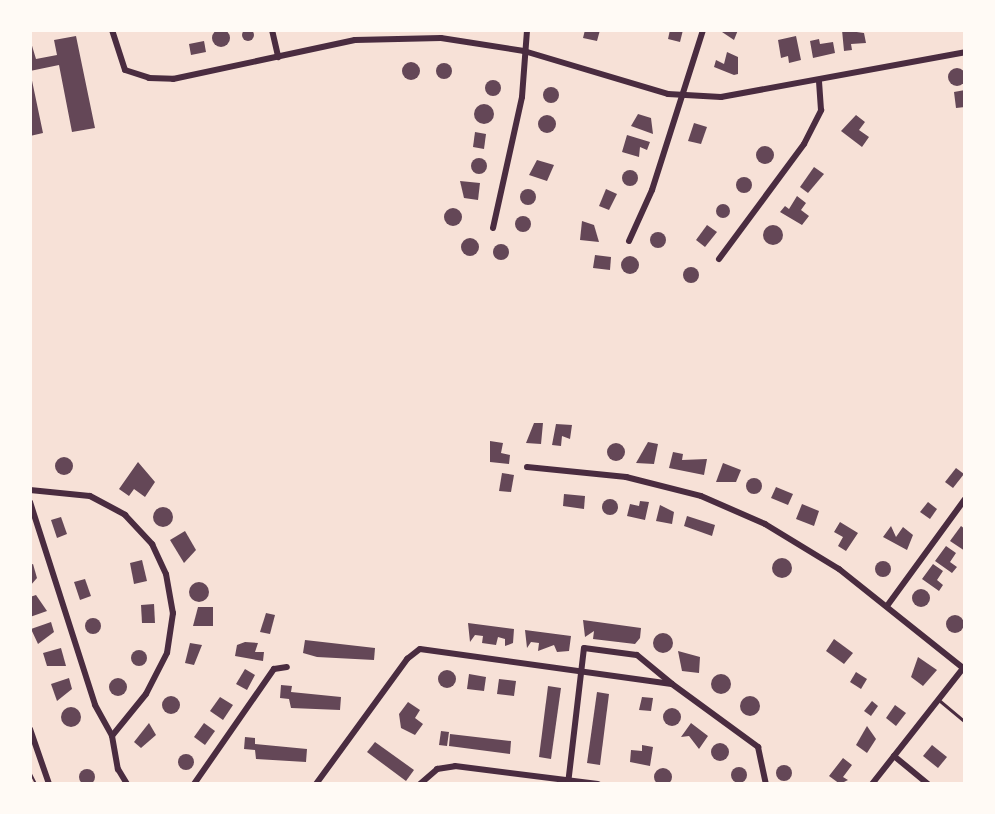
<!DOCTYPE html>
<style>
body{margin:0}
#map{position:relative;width:995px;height:814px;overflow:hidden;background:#f7e1d7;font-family:"Golos Text",sans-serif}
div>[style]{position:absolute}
.building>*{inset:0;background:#644757}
.round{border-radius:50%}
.path>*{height:2px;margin:-1px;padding:0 1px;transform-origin:1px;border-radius:1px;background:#4a2c40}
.service>*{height:3px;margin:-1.5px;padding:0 1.5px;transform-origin:1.5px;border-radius:1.5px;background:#4a2c40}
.minor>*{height:6px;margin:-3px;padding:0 3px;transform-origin:3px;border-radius:3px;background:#4a2c40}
span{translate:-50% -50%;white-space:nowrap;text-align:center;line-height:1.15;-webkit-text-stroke:7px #fffaf5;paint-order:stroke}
.frame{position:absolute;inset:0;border:32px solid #fffaf5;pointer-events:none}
</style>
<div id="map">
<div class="building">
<div class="round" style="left:242px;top:29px;width:12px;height:12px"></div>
<div class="round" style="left:212px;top:29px;width:18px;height:18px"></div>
<div style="clip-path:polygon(585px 30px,600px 30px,597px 41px,583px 38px)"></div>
<div style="clip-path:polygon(670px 30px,683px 30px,680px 42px,668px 39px)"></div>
<div style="clip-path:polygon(719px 30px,738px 30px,734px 40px)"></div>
<div style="clip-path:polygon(842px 30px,864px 33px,866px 43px,851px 44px,852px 50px,844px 51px)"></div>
<div style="clip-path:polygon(76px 36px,95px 128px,72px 132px,59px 65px,30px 71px,43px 133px,30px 136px,30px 39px,36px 59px,57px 55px,54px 40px)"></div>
<div style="clip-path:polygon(796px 36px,801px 60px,789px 63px,788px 56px,781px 58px,778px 40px)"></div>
<div style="clip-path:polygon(819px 39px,820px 44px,833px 42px,835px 53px,813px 58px,810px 41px)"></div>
<div style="clip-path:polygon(204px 41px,206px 52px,191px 55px,189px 44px)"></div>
<div style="clip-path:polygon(727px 52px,738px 57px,738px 74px,734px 75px,714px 67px,716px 60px,724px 64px)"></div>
<div class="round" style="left:402px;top:62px;width:18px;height:18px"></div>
<div class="round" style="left:436px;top:63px;width:16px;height:16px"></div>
<div class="round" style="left:948px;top:68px;width:18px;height:18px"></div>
<div class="round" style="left:485px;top:80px;width:16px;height:16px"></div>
<div class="round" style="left:543px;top:87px;width:16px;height:16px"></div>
<div style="clip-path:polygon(965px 90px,965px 107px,956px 108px,954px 92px)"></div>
<div class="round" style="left:474px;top:104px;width:20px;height:20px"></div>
<div style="clip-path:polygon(638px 114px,651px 118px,653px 134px,631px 126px)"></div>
<div style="clip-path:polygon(856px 115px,865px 122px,859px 130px,869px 137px,862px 147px,841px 131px)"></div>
<div class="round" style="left:538px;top:115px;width:18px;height:18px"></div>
<div style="clip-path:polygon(694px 123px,707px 127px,701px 144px,688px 141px)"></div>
<div style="clip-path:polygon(475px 132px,486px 134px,484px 149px,473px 147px)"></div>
<div style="clip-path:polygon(627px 135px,650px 142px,647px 150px,640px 147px,639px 157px,622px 152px)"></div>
<div class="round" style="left:756px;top:146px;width:18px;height:18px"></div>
<div class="round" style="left:471px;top:158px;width:16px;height:16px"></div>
<div style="clip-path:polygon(537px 160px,554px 165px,547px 181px,529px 175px)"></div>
<div style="clip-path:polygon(814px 167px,824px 174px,808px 193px,800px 187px)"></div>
<div class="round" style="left:622px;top:170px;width:16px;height:16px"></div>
<div class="round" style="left:736px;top:177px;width:16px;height:16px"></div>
<div style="clip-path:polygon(460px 181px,480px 183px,478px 200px,464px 198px)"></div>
<div style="clip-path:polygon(606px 189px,617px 194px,609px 210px,599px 206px)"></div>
<div class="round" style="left:520px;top:189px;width:16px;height:16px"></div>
<div style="clip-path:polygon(797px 196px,806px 203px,801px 210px,809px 216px,802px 225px,780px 212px,785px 206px,789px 209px)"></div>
<div class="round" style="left:716px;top:204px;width:14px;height:14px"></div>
<div class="round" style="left:444px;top:208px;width:18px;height:18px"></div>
<div class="round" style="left:515px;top:216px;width:16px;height:16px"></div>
<div style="clip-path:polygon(582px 221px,594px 225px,599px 242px,580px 240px)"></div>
<div class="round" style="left:763px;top:225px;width:20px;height:20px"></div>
<div style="clip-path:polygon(707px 225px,717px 232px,705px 247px,696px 240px)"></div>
<div class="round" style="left:650px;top:232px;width:16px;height:16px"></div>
<div class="round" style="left:461px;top:238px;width:18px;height:18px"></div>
<div class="round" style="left:493px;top:244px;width:16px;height:16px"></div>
<div style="clip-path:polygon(595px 255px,611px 257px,610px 270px,593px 268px)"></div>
<div class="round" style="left:621px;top:256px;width:18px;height:18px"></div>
<div class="round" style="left:683px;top:267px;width:16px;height:16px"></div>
<div style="clip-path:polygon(534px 423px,543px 423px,541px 444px,526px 443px)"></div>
<div style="clip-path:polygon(556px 424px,572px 425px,570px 439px,562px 436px,561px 446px,552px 445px)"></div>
<div style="clip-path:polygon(490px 441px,503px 443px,501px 453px,510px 455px,509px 464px,490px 462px)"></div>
<div style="clip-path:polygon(648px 442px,658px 444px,654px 464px,636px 463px)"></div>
<div class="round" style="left:607px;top:443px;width:18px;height:18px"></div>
<div style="clip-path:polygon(673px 452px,683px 454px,682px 460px,707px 459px,704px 475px,669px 468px)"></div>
<div class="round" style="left:55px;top:457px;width:18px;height:18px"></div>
<div style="clip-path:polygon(138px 462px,155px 482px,145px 497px,134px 489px,129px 496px,119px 489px)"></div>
<div style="clip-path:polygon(723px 463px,741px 470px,736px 482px,716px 482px)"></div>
<div style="clip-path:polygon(956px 468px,964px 474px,953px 488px,945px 482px)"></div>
<div style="clip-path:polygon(502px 473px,514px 475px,511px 492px,499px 491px)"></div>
<div class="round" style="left:746px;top:478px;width:16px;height:16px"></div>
<div style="clip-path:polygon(776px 487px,793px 494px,788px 505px,771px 498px)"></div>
<div style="clip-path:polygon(564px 494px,585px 496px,584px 509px,563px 506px)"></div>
<div class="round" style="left:602px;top:499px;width:16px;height:16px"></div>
<div style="clip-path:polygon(640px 501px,649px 502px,645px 520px,627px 516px,630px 504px,639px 506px)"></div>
<div style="clip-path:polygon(928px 502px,937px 509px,930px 519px,920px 512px)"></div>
<div style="clip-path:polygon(802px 504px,819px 511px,814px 526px,796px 519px)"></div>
<div style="clip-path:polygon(660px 505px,674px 512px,672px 524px,656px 521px)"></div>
<div class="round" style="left:153px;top:507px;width:20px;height:20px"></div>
<div style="clip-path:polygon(687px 516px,715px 525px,712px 536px,684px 526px)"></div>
<div style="clip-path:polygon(61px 517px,67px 534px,57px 538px,51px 520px)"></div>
<div style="clip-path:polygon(840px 522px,858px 533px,846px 551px,838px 546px,843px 537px,834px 532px)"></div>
<div style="clip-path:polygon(891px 526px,896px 537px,903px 527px,913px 535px,907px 550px,883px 537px)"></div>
<div style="clip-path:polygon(961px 526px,965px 529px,965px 551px,950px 541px)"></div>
<div style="clip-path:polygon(185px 531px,196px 550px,184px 563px,170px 540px)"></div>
<div style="clip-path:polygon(946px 546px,956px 553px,950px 562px,957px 567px,952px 573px,935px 561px)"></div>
<div class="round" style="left:772px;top:558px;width:20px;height:20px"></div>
<div style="clip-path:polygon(142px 560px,147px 581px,134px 584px,130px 563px)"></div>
<div class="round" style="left:875px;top:561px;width:16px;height:16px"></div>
<div style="clip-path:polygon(33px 564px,37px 578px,30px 586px,30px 565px)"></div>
<div style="clip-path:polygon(933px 564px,943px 571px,937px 580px,943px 585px,939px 591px,922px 579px)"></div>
<div style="clip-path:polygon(85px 579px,91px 596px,80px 600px,74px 582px)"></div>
<div class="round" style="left:189px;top:582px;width:20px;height:20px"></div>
<div class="round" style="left:912px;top:589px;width:18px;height:18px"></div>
<div style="clip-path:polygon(36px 595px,47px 611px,30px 617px,30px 597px)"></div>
<div style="clip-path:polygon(154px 604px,155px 623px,142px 623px,141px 605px)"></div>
<div style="clip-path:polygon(198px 607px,213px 607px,213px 626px,193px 626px)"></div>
<div style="clip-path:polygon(266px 613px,275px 615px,270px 634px,260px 632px)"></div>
<div class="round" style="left:946px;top:615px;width:18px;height:18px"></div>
<div class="round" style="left:85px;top:618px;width:16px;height:16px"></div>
<div style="clip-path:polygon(583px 620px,641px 628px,640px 638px,635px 644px,593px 639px,594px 631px,585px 637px)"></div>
<div style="clip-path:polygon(51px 622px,54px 632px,38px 644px,31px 629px)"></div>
<div style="clip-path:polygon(468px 623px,514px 629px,513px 643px,505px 646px,505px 639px,498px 637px,496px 645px,482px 643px,483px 636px,475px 635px,470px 642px)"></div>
<div style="clip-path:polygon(525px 630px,571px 636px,569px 651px,557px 652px,554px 645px,538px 651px,539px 643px,531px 642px,527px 648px)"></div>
<div class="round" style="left:653px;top:633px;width:20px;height:20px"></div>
<div style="clip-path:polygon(834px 639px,853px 653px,844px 664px,826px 651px)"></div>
<div style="clip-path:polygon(305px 640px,375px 648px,374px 660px,317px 657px,303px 653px)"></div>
<div style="clip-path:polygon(245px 642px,258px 643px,255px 652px,264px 652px,263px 661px,235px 656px,237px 645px)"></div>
<div style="clip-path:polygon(190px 643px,202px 645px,194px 665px,185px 663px)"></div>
<div style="clip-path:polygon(61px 648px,66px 666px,47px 666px,43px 653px)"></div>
<div class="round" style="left:131px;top:650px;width:16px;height:16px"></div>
<div style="clip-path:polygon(678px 651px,700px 657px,699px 673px,682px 671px)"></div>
<div style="clip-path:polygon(918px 657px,937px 670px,923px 686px,911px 677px)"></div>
<div style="clip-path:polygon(245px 669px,255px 675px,247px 690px,236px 684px)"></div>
<div class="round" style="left:438px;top:670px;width:18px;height:18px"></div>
<div style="clip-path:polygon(856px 672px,867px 679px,861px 689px,850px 682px)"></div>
<div style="clip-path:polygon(469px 674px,486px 677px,484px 691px,467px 689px)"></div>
<div class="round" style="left:711px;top:674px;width:20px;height:20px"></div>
<div class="round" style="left:109px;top:678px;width:18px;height:18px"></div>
<div style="clip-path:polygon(69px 678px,72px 689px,57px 701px,51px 684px)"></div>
<div style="clip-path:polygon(499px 679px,516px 681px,514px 696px,497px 694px)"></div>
<div style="clip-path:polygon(281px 685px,292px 686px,291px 692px,341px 697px,340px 710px,291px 708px,289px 699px,280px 698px)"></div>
<div style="clip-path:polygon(548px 686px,561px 688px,551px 759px,539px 757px)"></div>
<div style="clip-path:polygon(597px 692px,609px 694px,600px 765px,587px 763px)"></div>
<div class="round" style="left:162px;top:696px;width:18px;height:18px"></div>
<div class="round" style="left:740px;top:696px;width:20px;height:20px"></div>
<div style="clip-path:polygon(220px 697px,233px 705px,223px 720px,210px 711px)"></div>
<div style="clip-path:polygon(642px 697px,653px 698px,651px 711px,639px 710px)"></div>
<div style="clip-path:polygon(872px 701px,878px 706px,871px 716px,864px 711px)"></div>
<div style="clip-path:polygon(408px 702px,420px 710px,415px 718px,423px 724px,415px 735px,401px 728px,399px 714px)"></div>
<div style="clip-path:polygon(895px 705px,906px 713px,896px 726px,886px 718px)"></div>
<div class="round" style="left:61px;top:707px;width:20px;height:20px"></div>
<div class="round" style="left:663px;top:708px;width:18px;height:18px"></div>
<div style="clip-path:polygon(149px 723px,156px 735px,141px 748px,134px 742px)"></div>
<div style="clip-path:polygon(204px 723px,215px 731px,205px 745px,194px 737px)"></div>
<div style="clip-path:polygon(691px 723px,708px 736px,699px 749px,689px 736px,681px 737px)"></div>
<div style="clip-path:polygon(867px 726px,876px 739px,867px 753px,856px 745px)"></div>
<div style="clip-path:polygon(441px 731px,449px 732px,447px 746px,439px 745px)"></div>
<div style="clip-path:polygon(450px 734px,511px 741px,510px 754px,449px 746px)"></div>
<div style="clip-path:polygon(245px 737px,255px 738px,255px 744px,307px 749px,306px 762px,256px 759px,255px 750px,244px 749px)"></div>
<div style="clip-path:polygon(375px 742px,414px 770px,406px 781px,367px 752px)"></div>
<div class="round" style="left:711px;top:743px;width:18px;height:18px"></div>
<div style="clip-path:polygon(642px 745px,653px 747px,650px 766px,630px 762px,631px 750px,642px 751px)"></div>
<div style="clip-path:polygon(932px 745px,947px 757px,938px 768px,923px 756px)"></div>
<div class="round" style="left:178px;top:754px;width:16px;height:16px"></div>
<div style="clip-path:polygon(843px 758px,852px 765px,843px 777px,848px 780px,840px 784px,829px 776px)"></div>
<div class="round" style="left:776px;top:765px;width:16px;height:16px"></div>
<div class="round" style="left:731px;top:767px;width:16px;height:16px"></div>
<div class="round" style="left:654px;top:768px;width:18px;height:18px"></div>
<div class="round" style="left:79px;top:769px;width:16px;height:16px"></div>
</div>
<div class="path">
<div style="left:30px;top:772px;width:13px;rotate:63deg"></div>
</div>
<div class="service">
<div style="left:940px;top:701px;width:33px;rotate:40deg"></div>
</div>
<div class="minor">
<div style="left:112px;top:30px;width:42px;rotate:72deg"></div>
<div style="left:125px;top:70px;width:25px;rotate:18deg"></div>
<div style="left:149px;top:78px;width:24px;rotate:2deg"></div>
<div style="left:173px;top:79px;width:186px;rotate:-12.1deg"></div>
<div style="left:355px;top:40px;width:86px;rotate:-1.3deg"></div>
<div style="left:441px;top:38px;width:84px;rotate:8.9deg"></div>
<div style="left:524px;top:51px;width:150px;rotate:16.6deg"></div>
<div style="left:668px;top:94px;width:53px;rotate:3.2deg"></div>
<div style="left:721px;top:97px;width:248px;rotate:-10.4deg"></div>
<div style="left:272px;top:30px;width:28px;rotate:77deg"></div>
<div style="left:493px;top:228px;width:134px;rotate:-77.5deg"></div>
<div style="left:522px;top:97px;width:67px;rotate:-85.7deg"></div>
<div style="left:629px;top:241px;width:56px;rotate:-65.7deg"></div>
<div style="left:652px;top:190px;width:168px;rotate:-72.3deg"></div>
<div style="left:719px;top:259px;width:143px;rotate:-53.5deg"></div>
<div style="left:804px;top:144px;width:38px;rotate:-63deg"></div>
<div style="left:821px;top:110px;width:30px;rotate:-94deg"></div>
<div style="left:527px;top:467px;width:100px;rotate:5.8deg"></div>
<div style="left:626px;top:477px;width:77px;rotate:14.2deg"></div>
<div style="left:701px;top:496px;width:70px;rotate:23.6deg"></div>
<div style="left:765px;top:524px;width:87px;rotate:31.3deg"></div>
<div style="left:839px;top:569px;width:159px;rotate:38.6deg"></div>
<div style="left:30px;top:490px;width:60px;rotate:5.7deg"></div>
<div style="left:90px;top:496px;width:40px;rotate:28deg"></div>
<div style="left:125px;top:515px;width:40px;rotate:47deg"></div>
<div style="left:152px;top:544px;width:33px;rotate:65deg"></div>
<div style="left:166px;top:574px;width:40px;rotate:80deg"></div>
<div style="left:173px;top:613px;width:40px;rotate:98.5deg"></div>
<div style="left:167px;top:653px;width:46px;rotate:117.1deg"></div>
<div style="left:146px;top:694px;width:54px;rotate:129deg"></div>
<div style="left:30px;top:502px;width:213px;rotate:72.2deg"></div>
<div style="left:95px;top:705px;width:35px;rotate:61deg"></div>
<div style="left:112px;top:736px;width:34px;rotate:80deg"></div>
<div style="left:118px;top:769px;width:17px;rotate:59deg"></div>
<div style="left:887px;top:606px;width:132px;rotate:-53.9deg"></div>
<div style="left:30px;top:729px;width:58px;rotate:70.9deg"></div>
<div style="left:894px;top:756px;width:44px;rotate:39.5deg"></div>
<div style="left:194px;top:784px;width:140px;rotate:-55.2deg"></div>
<div style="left:274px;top:669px;width:13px;rotate:-9deg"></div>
<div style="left:316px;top:784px;width:155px;rotate:-53.9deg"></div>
<div style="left:407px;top:659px;width:16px;rotate:-38deg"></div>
<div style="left:420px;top:649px;width:254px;rotate:7.9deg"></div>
<div style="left:672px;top:684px;width:107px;rotate:36.2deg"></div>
<div style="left:758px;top:747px;width:38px;rotate:78deg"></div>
<div style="left:420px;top:784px;width:23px;rotate:-41deg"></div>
<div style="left:437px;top:769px;width:18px;rotate:-9deg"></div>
<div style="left:455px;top:766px;width:144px;rotate:7.2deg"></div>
<div style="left:568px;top:784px;width:137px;rotate:-83.3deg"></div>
<div style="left:584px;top:648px;width:53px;rotate:7.5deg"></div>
<div style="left:637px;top:655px;width:45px;rotate:39.6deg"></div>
<div style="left:872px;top:784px;width:149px;rotate:-51.8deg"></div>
</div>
<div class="frame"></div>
</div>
